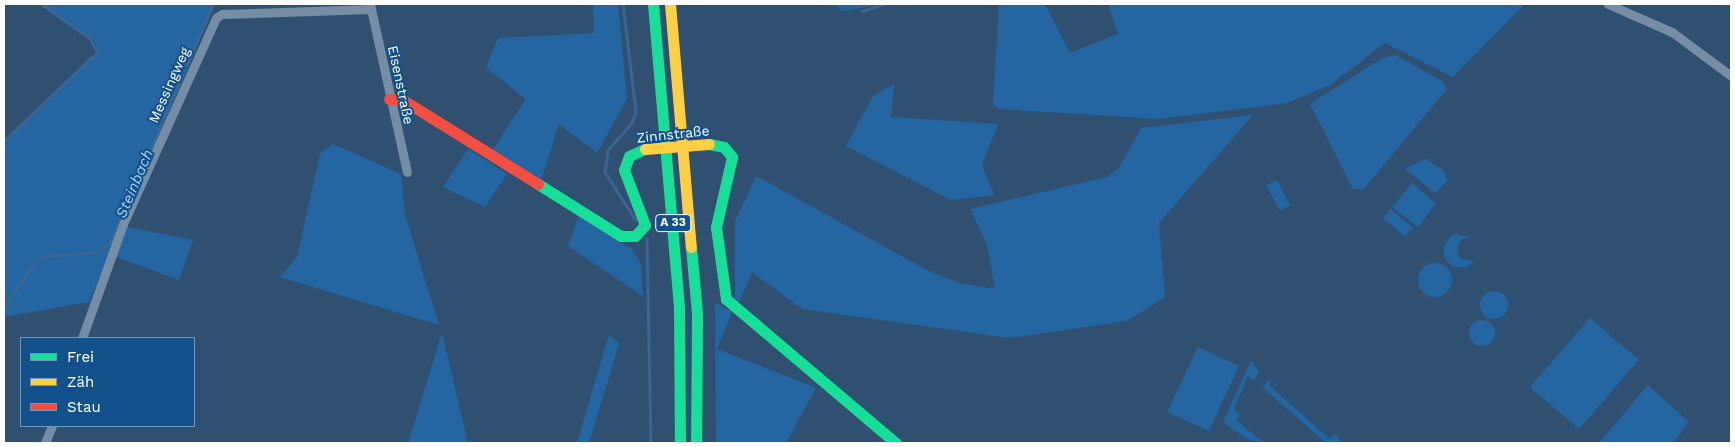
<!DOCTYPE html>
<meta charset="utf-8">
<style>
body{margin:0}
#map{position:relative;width:1735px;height:447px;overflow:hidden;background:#2f5071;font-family:"Work Sans",sans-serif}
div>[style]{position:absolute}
.green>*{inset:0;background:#2466a2}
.round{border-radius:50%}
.stream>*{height:2.5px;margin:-1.25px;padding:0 1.25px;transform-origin:1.25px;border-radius:1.25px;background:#3a6691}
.street>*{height:9px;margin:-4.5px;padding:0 4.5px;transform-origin:4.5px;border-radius:4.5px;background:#768ea5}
.fast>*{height:11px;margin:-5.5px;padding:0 5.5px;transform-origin:5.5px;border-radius:5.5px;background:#16e098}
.slow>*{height:11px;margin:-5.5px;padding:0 5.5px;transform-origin:5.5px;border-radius:5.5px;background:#ffcf43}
.jam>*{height:11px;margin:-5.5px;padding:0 5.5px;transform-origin:5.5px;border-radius:5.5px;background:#f24e42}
.slow-bridge>*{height:11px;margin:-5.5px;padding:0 5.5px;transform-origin:5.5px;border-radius:5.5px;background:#ffcf43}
span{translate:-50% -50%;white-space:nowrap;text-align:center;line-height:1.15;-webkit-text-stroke:4px #13518d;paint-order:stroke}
.shield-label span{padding:1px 4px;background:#13518d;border:1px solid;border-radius:4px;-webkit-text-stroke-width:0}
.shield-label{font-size:12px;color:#fff;font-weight:700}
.street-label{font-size:14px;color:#fff}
.water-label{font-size:15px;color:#a8d2f8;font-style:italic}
.frame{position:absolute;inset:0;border:5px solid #fff;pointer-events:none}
.legend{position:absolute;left:20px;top:337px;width:175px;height:90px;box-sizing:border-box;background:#13518d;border:1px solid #7197bb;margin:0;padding:6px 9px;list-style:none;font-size:15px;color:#fff}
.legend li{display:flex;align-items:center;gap:10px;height:25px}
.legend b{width:25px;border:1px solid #7197bb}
</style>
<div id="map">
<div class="green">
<div style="clip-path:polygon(41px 4px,215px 4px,89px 302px,4px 317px,4px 143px,99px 53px,94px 40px)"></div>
<div style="clip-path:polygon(593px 4px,618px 4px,627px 99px,597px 153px,559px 124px,541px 181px,492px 151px,526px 99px,486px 68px,498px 38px,594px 33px)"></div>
<div style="clip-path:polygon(833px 4px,883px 4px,843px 11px)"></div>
<div style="clip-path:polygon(999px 4px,1045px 4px,1070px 53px,1118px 34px,1108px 4px,1525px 4px,1453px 77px,1385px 43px,1330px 85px,1287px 103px,1159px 119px,999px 109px,993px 104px)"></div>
<div style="clip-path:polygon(1395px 55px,1442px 81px,1447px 89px,1363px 190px,1353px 189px,1310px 104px,1382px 58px)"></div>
<div style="clip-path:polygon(894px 84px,891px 117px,998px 124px,982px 165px,994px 195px,951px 200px,846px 146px,873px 96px)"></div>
<div style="clip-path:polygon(1253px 115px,1159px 223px,1165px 297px,1127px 321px,1010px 338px,802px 309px,752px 272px,737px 306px,735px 300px,735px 221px,756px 176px,929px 271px,959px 283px,995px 289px,987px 245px,970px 209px,1107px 177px,1119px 168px,1141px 128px)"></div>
<div style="clip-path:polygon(333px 144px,401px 174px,405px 215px,439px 325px,280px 277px,297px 257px,320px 154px)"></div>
<div style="clip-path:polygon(468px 149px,507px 174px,485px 207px,443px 187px)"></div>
<div style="clip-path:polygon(1425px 159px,1443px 170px,1448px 180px,1435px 193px,1405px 169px)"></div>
<div style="clip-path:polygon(1277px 180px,1290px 205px,1280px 211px,1266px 185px)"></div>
<div style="clip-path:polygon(1412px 183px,1436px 204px,1418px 227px,1392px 207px)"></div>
<div style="clip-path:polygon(1391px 209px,1413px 228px,1405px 237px,1383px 218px)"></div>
<div style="clip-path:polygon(579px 215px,633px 250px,641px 265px,643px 296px,568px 246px)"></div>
<div style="clip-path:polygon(127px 227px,193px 240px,179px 280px,116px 257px)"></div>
<div style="clip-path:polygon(1453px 234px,1473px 237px,1462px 239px,1457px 247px,1460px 259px,1474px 261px,1467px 267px,1453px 267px,1444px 257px,1444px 245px)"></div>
<div class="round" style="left:1418px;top:263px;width:34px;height:34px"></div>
<div class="round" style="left:1480px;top:291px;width:28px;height:28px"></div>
<div style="clip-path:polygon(715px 303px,732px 312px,717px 349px,816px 388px,786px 443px,716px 443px)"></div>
<div style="clip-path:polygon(1590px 318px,1639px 360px,1579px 429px,1530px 387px)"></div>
<div class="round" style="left:1469px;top:320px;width:26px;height:26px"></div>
<div style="clip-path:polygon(442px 333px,468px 443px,408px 443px)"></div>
<div style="clip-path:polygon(609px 334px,619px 344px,589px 443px,577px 443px)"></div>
<div style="clip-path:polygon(1198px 347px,1239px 366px,1209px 431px,1167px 412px)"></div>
<div style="clip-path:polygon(1251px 360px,1259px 372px,1254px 381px,1248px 376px,1234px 409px,1240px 414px,1236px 420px,1264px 443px,1247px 439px,1223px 422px)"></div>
<div style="clip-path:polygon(1271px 378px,1270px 386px,1330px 439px,1335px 434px,1342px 443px,1326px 443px,1262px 387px)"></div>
<div style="clip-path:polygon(1648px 385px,1689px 422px,1673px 443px,1599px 443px)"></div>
</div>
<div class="stream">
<div style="left:623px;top:4px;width:109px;rotate:83.1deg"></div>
<div style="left:636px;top:112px;width:12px;rotate:110deg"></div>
<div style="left:632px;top:123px;width:37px;rotate:131deg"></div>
<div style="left:608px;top:151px;width:21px;rotate:98deg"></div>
<div style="left:605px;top:172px;width:56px;rotate:57.4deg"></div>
<div style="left:862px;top:11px;width:23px;rotate:-18deg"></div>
<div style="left:4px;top:141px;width:129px;rotate:-43.7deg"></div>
<div style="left:97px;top:52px;width:15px;rotate:-118deg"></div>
<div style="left:90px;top:39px;width:60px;rotate:-144.5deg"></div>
<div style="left:647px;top:238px;width:205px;rotate:88.9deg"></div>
<div style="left:4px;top:306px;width:56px;rotate:-53.7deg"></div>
<div style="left:37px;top:261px;width:11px;rotate:-27deg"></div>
<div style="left:47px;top:256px;width:49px;rotate:-4.7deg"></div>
<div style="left:96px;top:252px;width:17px;rotate:-33deg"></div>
<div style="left:110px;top:243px;width:260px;rotate:-66.7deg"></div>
</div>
<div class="street">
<div style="left:370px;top:4px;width:172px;rotate:77.6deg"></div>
<div style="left:1608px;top:4px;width:70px;rotate:23.6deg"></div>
<div style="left:1672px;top:32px;width:74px;rotate:36.7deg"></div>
<div style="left:82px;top:338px;width:121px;rotate:-70.2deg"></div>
<div style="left:123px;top:224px;width:226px;rotate:-65.7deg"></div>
<div style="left:216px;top:18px;width:7px;rotate:-34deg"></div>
<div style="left:222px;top:14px;width:149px;rotate:-1.9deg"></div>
<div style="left:45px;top:443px;width:18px;rotate:-68deg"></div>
</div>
<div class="fast">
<div style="left:653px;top:4px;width:306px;rotate:85.1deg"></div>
<div style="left:679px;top:309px;width:134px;rotate:89.6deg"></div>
<div style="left:709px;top:144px;width:15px;rotate:11deg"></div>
<div style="left:724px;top:147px;width:13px;rotate:51deg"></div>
<div style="left:732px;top:157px;width:72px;rotate:102.9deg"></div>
<div style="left:716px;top:227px;width:73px;rotate:82.1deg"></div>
<div style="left:726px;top:299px;width:223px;rotate:40.3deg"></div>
<div style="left:538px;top:184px;width:98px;rotate:32.1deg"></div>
<div style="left:621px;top:236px;width:14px"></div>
<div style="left:635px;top:236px;width:15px;rotate:-48deg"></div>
<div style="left:645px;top:225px;width:59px;rotate:-110.9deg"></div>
<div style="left:624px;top:170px;width:15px;rotate:-70deg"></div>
<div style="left:629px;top:156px;width:17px;rotate:-24deg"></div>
<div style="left:691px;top:247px;width:66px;rotate:84.8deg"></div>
<div style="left:697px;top:313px;width:130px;rotate:90.4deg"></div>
</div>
<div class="slow">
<div style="left:670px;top:4px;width:244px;rotate:85.1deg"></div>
</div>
<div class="jam">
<div style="left:389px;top:99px;width:14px;rotate:4deg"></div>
<div style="left:403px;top:100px;width:159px;rotate:31.9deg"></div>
</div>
<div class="slow-bridge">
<div style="left:645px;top:149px;width:64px;rotate:-4.5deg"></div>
</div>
<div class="shield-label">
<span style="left:673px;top:223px">A 33</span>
</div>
<div class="street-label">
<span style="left:169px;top:85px;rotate:-66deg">Messingweg</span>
<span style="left:401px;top:85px;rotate:78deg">Eisenstraße</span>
<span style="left:673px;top:134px;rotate:-6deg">Zinnstraße</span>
</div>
<div class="water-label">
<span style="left:135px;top:184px;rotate:-67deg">Steinbach</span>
</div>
<div class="frame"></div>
<ul class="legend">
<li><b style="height:6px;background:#16e098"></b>Frei</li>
<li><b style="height:6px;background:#ffcf43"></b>Zäh</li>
<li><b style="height:6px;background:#f24e42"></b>Stau</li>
</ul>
</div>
